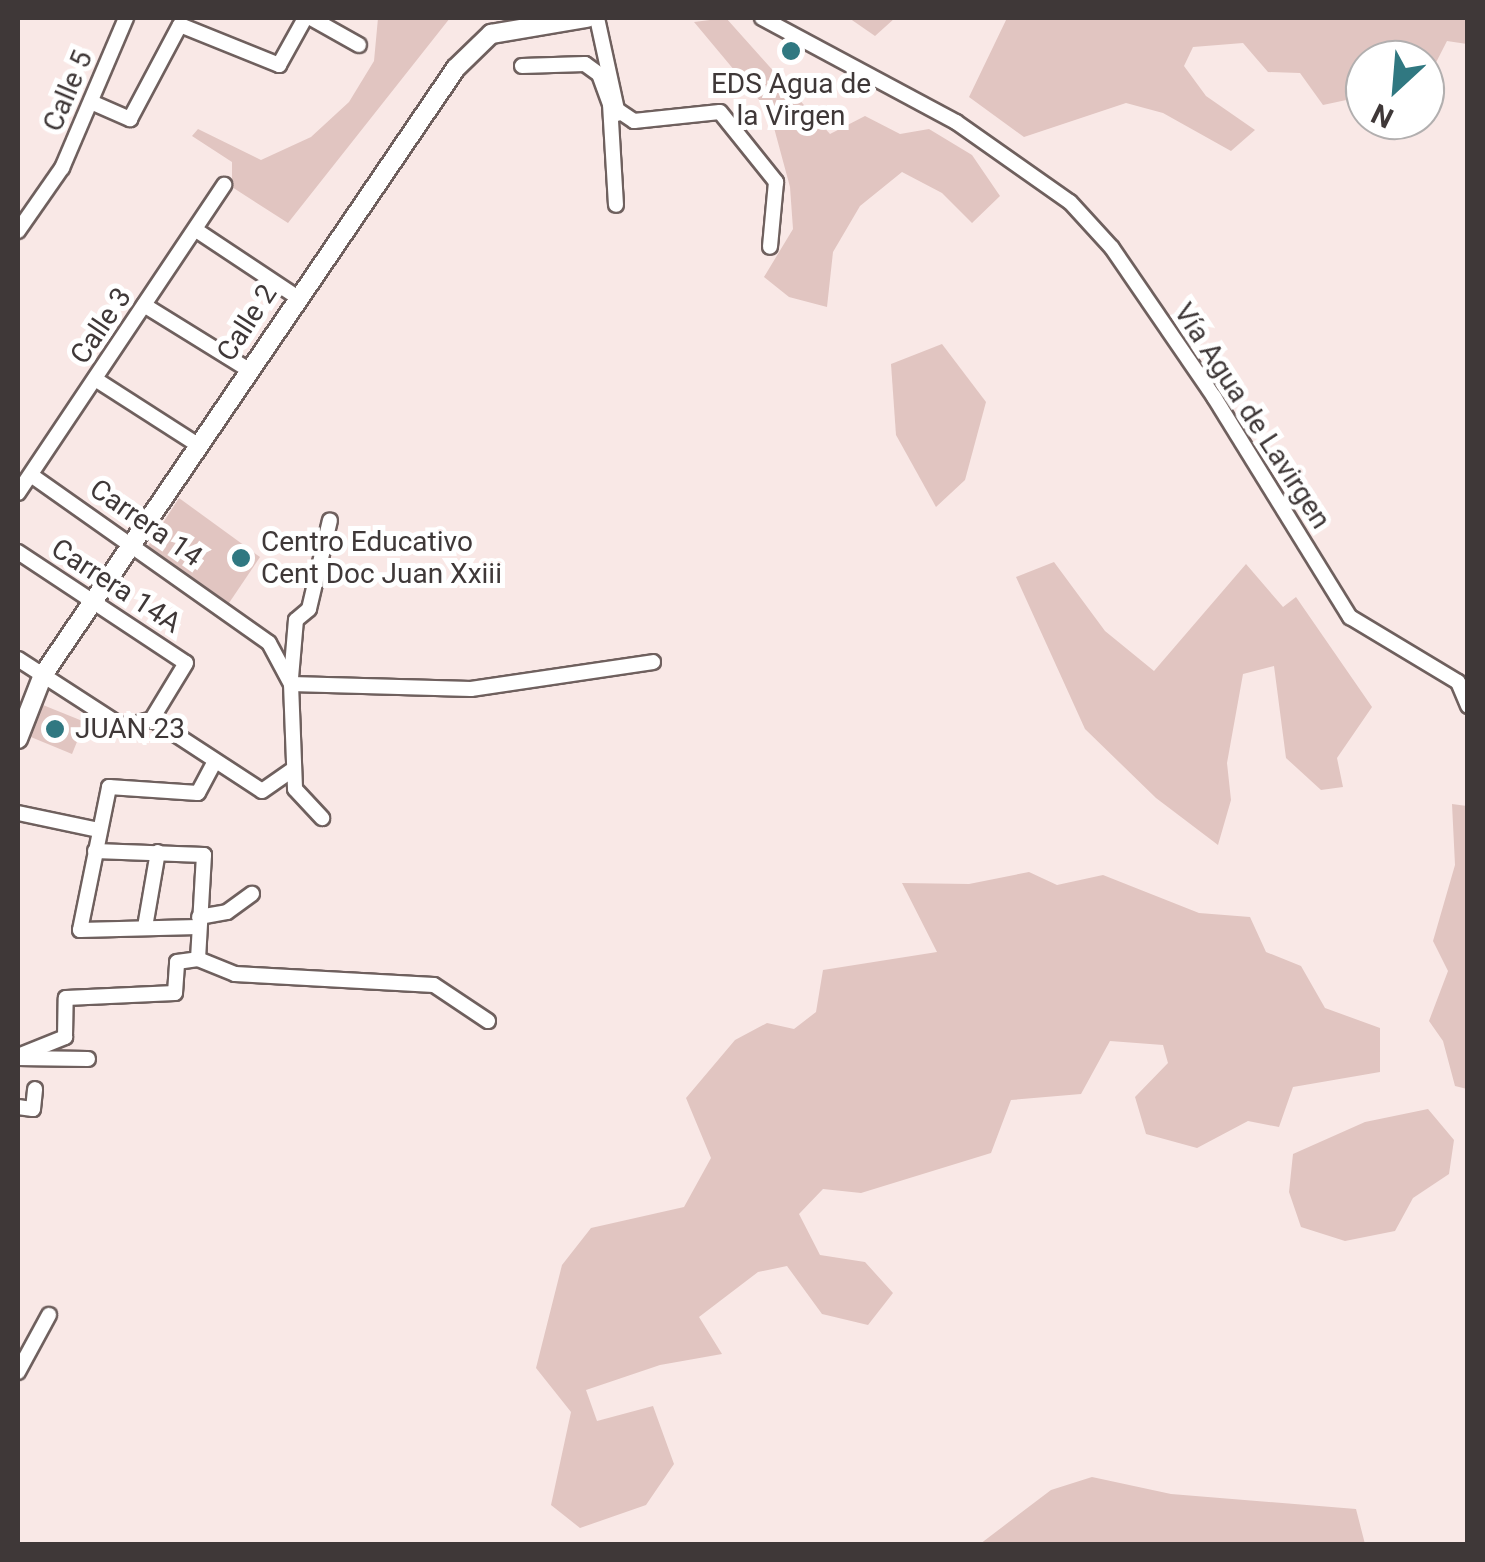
<!DOCTYPE html>
<meta charset="utf-8">
<style>
body{margin:0}
#map{position:relative;width:1485px;height:1562px;overflow:hidden;background:#f9e8e6;font-family:Roboto,sans-serif}
div>[style]{position:absolute}
.green>*{inset:0;background:#e1c5c1}
.roads{filter:drop-shadow(2px 0 #6f605e) drop-shadow(-2px 0 #6f605e) drop-shadow(0 2px #6f605e) drop-shadow(0 -2px #6f605e)}
.minor>*{height:14px;margin:-7px;padding:0 7px;transform-origin:7px;border-radius:7px;background:#fff}
.tertiary>*{height:18px;margin:-9px;padding:0 9px;transform-origin:9px;border-radius:9px;background:#fff}
.dots>*{width:28px;height:28px;translate:-50% -50%;box-sizing:border-box;border:5px solid #fff;border-radius:50%}
span{translate:-50% -50%;white-space:nowrap;text-align:center;line-height:1.15;-webkit-text-stroke:10px #fff;paint-order:stroke}
.poi-label{font-size:28px;color:#3f3838}
.left{translate:0 -50%;text-align:left}
.street-label{font-size:28px;color:#3f3838}
.frame{position:absolute;inset:0;border:20px solid #3f3838;pointer-events:none}
.north{position:absolute;left:1345px;top:40px;width:100px;height:100px;box-sizing:border-box;background:#fff;border:2px solid #b2afaf;border-radius:50%;rotate:206deg;font-size:28px;font-weight:700;line-height:40px;text-align:center;color:#3f3838}
.north::after{content:'';display:block;margin:auto;width:35px;height:45px;background:#307881;clip-path:polygon(50% 0,100% 100%,50% 72%,0 100%)}
</style>
<div id="map">
<div class="green">
<div style="clip-path:polygon(378px 18px,450px 18px,288px 223px,232px 187px,232px 162px,192px 136px,198px 129px,261px 160px,311px 137px,349px 102px,374px 61px)"></div>
<div style="clip-path:polygon(726px 18px,830px 134px,865px 116px,900px 134px,929px 129px,972px 155px,1000px 196px,972px 223px,942px 193px,902px 172px,860px 206px,833px 252px,827px 307px,789px 297px,764px 277px,793px 229px,790px 187px,770px 113px,694px 22px)"></div>
<div style="clip-path:polygon(849px 18px,895px 18px,875px 36px)"></div>
<div style="clip-path:polygon(1007px 18px,1467px 18px,1467px 44px,1447px 41px,1425px 84px,1425px 60px,1365px 60px,1365px 96px,1323px 105px,1300px 73px,1268px 72px,1243px 43px,1193px 47px,1184px 66px,1206px 96px,1255px 130px,1231px 151px,1163px 113px,1126px 103px,1024px 137px,969px 97px)"></div>
<div style="clip-path:polygon(942px 344px,986px 402px,965px 480px,936px 507px,896px 435px,891px 364px)"></div>
<div style="clip-path:polygon(179px 498px,260px 557px,229px 603px,148px 546px)"></div>
<div style="clip-path:polygon(1054px 562px,1105px 631px,1154px 671px,1246px 564px,1283px 607px,1296px 597px,1372px 707px,1337px 758px,1343px 787px,1321px 790px,1286px 758px,1274px 666px,1243px 674px,1227px 763px,1231px 800px,1218px 845px,1156px 798px,1085px 729px,1016px 577px)"></div>
<div style="clip-path:polygon(38px 703px,85px 722px,72px 754px,26px 735px)"></div>
<div style="clip-path:polygon(1452px 804px,1467px 806px,1467px 1089px,1455px 1086px,1443px 1041px,1429px 1021px,1448px 971px,1433px 941px,1455px 865px)"></div>
<div style="clip-path:polygon(1029px 872px,1057px 885px,1103px 875px,1199px 913px,1250px 917px,1266px 952px,1301px 966px,1325px 1008px,1380px 1028px,1380px 1072px,1293px 1087px,1279px 1127px,1248px 1121px,1197px 1148px,1146px 1134px,1135px 1097px,1168px 1063px,1163px 1045px,1110px 1041px,1081px 1094px,1011px 1100px,991px 1153px,861px 1193px,823px 1189px,799px 1214px,820px 1255px,865px 1262px,893px 1293px,868px 1325px,822px 1314px,787px 1266px,758px 1272px,699px 1317px,722px 1354px,660px 1365px,586px 1390px,597px 1421px,653px 1406px,674px 1464px,646px 1505px,580px 1528px,551px 1505px,571px 1412px,536px 1368px,562px 1265px,591px 1228px,684px 1207px,711px 1158px,686px 1098px,735px 1040px,767px 1023px,794px 1029px,816px 1012px,823px 970px,937px 952px,902px 883px,969px 884px)"></div>
<div style="clip-path:polygon(1428px 1109px,1454px 1140px,1449px 1174px,1413px 1198px,1395px 1231px,1345px 1241px,1301px 1227px,1289px 1192px,1293px 1154px,1365px 1122px)"></div>
<div style="clip-path:polygon(1092px 1477px,1171px 1494px,1356px 1509px,1365px 1544px,980px 1544px,1051px 1490px)"></div>
</div>
<div class="roads">
<div class="minor">
<div style="left:311px;top:18px;width:55px;rotate:29.4deg"></div>
<div style="left:597px;top:18px;width:98px;rotate:77.7deg"></div>
<div style="left:762px;top:18px;width:220px;rotate:28.2deg"></div>
<div style="left:956px;top:122px;width:139px;rotate:35.1deg"></div>
<div style="left:1070px;top:202px;width:62px;rotate:47.6deg"></div>
<div style="left:1112px;top:248px;width:181px;rotate:55.6deg"></div>
<div style="left:1214px;top:397px;width:259px;rotate:58.3deg"></div>
<div style="left:1350px;top:617px;width:126px;rotate:31deg"></div>
<div style="left:1458px;top:682px;width:26px;rotate:67deg"></div>
<div style="left:522px;top:66px;width:63px;rotate:-1.8deg"></div>
<div style="left:585px;top:64px;width:17px;rotate:36deg"></div>
<div style="left:599px;top:74px;width:32px;rotate:70deg"></div>
<div style="left:610px;top:104px;width:101px;rotate:86.6deg"></div>
<div style="left:91px;top:102px;width:43px;rotate:23.6deg"></div>
<div style="left:130px;top:119px;width:106px;rotate:-62deg"></div>
<div style="left:180px;top:25px;width:107px;rotate:22deg"></div>
<div style="left:279px;top:65px;width:54px;rotate:-61deg"></div>
<div style="left:619px;top:111px;width:18px;rotate:34deg"></div>
<div style="left:634px;top:121px;width:86px;rotate:-6deg"></div>
<div style="left:720px;top:112px;width:90px;rotate:51.3deg"></div>
<div style="left:776px;top:182px;width:65px;rotate:95.3deg"></div>
<div style="left:196px;top:230px;width:121px;rotate:33.6deg"></div>
<div style="left:18px;top:231px;width:77px;rotate:-55.1deg"></div>
<div style="left:62px;top:168px;width:163px;rotate:-66.9deg"></div>
<div style="left:144px;top:305px;width:123px;rotate:31.8deg"></div>
<div style="left:95px;top:379px;width:122px;rotate:32.7deg"></div>
<div style="left:31px;top:475px;width:291px;rotate:35.2deg"></div>
<div style="left:269px;top:643px;width:47px;rotate:61.8deg"></div>
<div style="left:291px;top:684px;width:105px;rotate:87.8deg"></div>
<div style="left:295px;top:789px;width:40px;rotate:47deg"></div>
<div style="left:18px;top:493px;width:371px;rotate:-56.2deg"></div>
<div style="left:18px;top:552px;width:201px;rotate:33.5deg"></div>
<div style="left:186px;top:663px;width:66px;rotate:121.3deg"></div>
<div style="left:18px;top:659px;width:125px;rotate:32.9deg"></div>
<div style="left:123px;top:727px;width:30px;rotate:-15deg"></div>
<div style="left:291px;top:678px;width:58px;rotate:-85.1deg"></div>
<div style="left:296px;top:620px;width:17px;rotate:-40deg"></div>
<div style="left:309px;top:609px;width:91px;rotate:-76.7deg"></div>
<div style="left:291px;top:684px;width:180px;rotate:1.6deg"></div>
<div style="left:471px;top:689px;width:184px;rotate:-8.4deg"></div>
<div style="left:152px;top:719px;width:131px;rotate:33.2deg"></div>
<div style="left:262px;top:791px;width:35px;rotate:-35deg"></div>
<div style="left:18px;top:813px;width:83px;rotate:11.9deg"></div>
<div style="left:95px;top:851px;width:109px;rotate:2.1deg"></div>
<div style="left:204px;top:855px;width:104px;rotate:93.3deg"></div>
<div style="left:199px;top:917px;width:28px;rotate:-10deg"></div>
<div style="left:227px;top:912px;width:31px;rotate:-36deg"></div>
<div style="left:145px;top:927px;width:76px;rotate:-80.2deg"></div>
<div style="left:198px;top:927px;width:118px;rotate:178.5deg"></div>
<div style="left:80px;top:930px;width:146px;rotate:-78.5deg"></div>
<div style="left:109px;top:787px;width:89px;rotate:3.9deg"></div>
<div style="left:198px;top:793px;width:34px;rotate:-62deg"></div>
<div style="left:18px;top:1056px;width:51px;rotate:-22deg"></div>
<div style="left:65px;top:1037px;width:39px;rotate:-89deg"></div>
<div style="left:66px;top:998px;width:109px;rotate:-2.6deg"></div>
<div style="left:175px;top:993px;width:31px;rotate:-86deg"></div>
<div style="left:177px;top:962px;width:21px;rotate:-8deg"></div>
<div style="left:198px;top:959px;width:40px;rotate:22deg"></div>
<div style="left:235px;top:974px;width:199px;rotate:3.2deg"></div>
<div style="left:434px;top:985px;width:65px;rotate:33.7deg"></div>
<div style="left:18px;top:1058px;width:70px;rotate:0.8deg"></div>
<div style="left:18px;top:1107px;width:15px;rotate:8deg"></div>
<div style="left:33px;top:1109px;width:20px;rotate:-84deg"></div>
<div style="left:18px;top:1372px;width:65px;rotate:-61.5deg"></div>
</div>
<div class="tertiary">
<div style="left:18px;top:739px;width:69px;rotate:-68.7deg"></div>
<div style="left:43px;top:675px;width:734px;rotate:-55.77deg"></div>
<div style="left:456px;top:68px;width:49px;rotate:-44.2deg"></div>
<div style="left:491px;top:34px;width:97px;rotate:-9.5deg"></div>
</div>
</div>
<div class="dots">
<div style="left:791px;top:51px;background:#307881"></div>
<div style="left:241px;top:558px;background:#307881"></div>
<div style="left:55px;top:729px;background:#307881"></div>
</div>
<div class="poi-label">
<span style="left:791px;top:100px">EDS Agua de<br>la Virgen</span>
<span class="left" style="left:261px;top:558px">Centro Educativo<br>Cent Doc Juan Xxiii</span>
<span class="left" style="left:75px;top:729px">JUAN 23</span>
</div>
<div class="street-label">
<span style="left:68px;top:91px;rotate:-67deg">Calle 5</span>
<span style="left:247px;top:323px;rotate:-57deg">Calle 2</span>
<span style="left:101px;top:326px;rotate:-56deg">Calle 3</span>
<span style="left:1252px;top:416px;rotate:57deg">Vía Agua de Lavirgen</span>
<span style="left:146px;top:523px;rotate:35deg">Carrera 14</span>
<span style="left:116px;top:586px;rotate:33deg">Carrera 14A</span>
</div>
<div class="frame"></div>
<div class="north">N</div>
</div>
